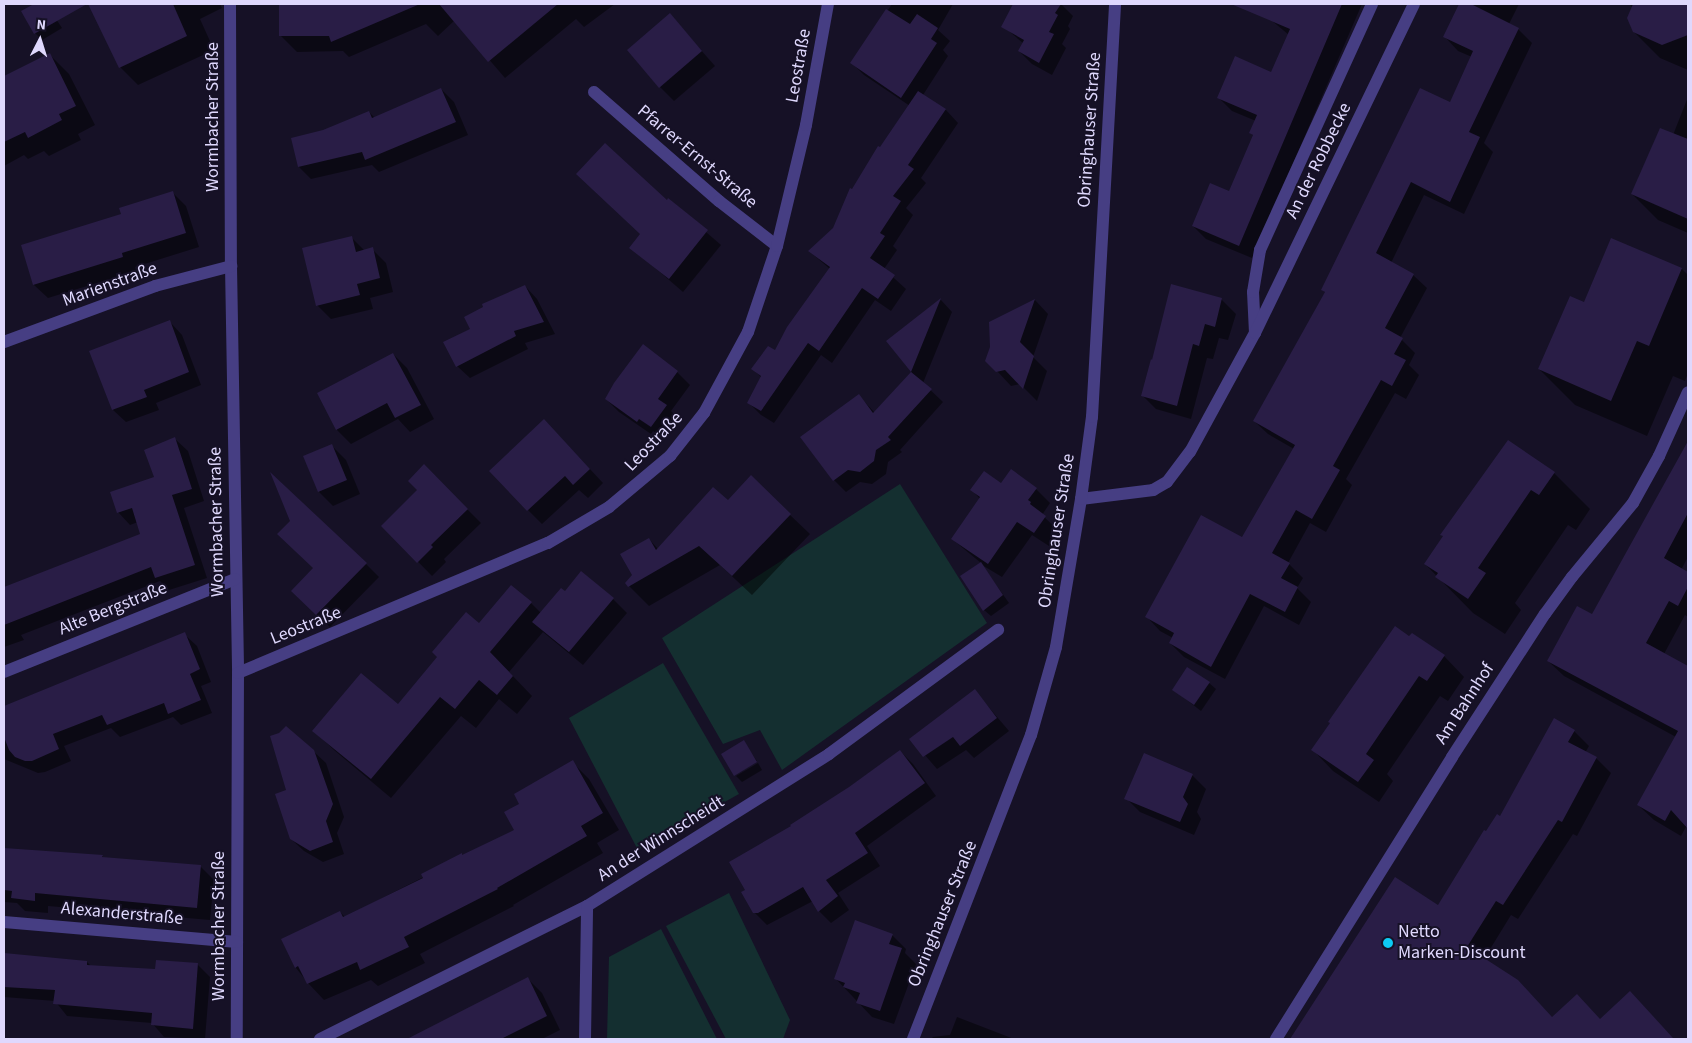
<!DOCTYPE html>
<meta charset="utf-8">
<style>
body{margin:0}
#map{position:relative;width:1692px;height:1043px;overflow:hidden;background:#161126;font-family:"Source Sans 3",sans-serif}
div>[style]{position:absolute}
.green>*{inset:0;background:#142f30}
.shadow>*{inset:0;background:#0007}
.building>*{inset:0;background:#291d46}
.service>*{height:12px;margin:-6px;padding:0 6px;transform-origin:6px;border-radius:6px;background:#463e83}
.minor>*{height:12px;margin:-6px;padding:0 6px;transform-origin:6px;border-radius:6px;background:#463e83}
.tertiary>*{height:12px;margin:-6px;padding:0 6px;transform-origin:6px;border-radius:6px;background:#463e83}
.dots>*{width:14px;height:14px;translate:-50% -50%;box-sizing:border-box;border:2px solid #161126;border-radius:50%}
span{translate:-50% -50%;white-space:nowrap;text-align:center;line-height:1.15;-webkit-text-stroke:4px #161126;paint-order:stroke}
.street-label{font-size:18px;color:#dfd8fd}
.poi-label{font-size:18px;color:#dfd8fd}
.left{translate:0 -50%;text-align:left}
.frame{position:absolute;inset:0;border:5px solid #dfd8fd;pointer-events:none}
.north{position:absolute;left:15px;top:15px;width:50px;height:50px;-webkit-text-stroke:4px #161126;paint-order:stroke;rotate:5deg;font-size:14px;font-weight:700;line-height:20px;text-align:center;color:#dfd8fd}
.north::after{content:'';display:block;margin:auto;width:18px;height:22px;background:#dfd8fd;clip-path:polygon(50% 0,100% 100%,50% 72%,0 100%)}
</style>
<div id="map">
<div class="green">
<div style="clip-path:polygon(900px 484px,987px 623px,782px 770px,760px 730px,723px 744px,662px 638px)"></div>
<div style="clip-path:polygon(663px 663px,739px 794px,638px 850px,569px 718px)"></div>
<div style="clip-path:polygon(729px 893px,790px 1020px,783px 1039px,726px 1039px,666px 926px)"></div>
<div style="clip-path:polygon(661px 929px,717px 1039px,607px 1039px,609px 957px)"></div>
</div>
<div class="shadow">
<div style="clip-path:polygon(37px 4px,46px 4px,62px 28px,42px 40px,35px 33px,23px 12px)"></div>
<div style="clip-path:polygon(89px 4px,220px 4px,222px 8px,200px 19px,214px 50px,138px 85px,120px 67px)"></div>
<div style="clip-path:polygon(280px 4px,615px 4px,584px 27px,576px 19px,505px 78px,455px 20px,438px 36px,426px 24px,349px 57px,343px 51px,297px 52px,280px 35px)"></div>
<div style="clip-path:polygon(892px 4px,953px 4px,938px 30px,950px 41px,943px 50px,948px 56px,923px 95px,946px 110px,958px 123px,921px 178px,926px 183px,906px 208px,913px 215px,893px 246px,897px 250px,884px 269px,906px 289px,891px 311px,875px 300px,832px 363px,821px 355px,774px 423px,761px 415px,749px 403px,762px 378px,753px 369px,775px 352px,830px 269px,809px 251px,834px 229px,852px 190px,910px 106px,864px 75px,852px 63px)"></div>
<div style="clip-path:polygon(1014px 4px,1061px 4px,1073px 16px,1068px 26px,1070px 29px,1062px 44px,1066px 48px,1052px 75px,1032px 64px,1019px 51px,1024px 44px,1003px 26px)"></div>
<div style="clip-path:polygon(1278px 4px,1362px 4px,1252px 258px,1206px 239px,1193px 226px,1230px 193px,1254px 136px,1250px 133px,1256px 121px,1232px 111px,1219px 98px,1272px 73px,1289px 35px,1271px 20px)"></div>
<div style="clip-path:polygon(1460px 4px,1519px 4px,1509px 24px,1518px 29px,1532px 43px,1484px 143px,1493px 152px,1464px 214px,1424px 195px,1391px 263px,1413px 275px,1427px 288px,1400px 338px,1415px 353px,1409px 365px,1419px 375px,1406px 399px,1395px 393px,1346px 479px,1352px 485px,1326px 532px,1310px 523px,1288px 563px,1303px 578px,1297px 588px,1311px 602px,1299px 625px,1264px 606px,1225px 679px,1184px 657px,1170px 643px,1173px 638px,1160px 631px,1147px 617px,1242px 539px,1294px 449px,1268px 434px,1254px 421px,1326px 293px,1322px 290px,1450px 103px,1472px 57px,1458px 51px,1445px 37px)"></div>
<div style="clip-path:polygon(1629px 4px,1688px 4px,1688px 70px,1660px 58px,1634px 32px,1633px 8px)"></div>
<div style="clip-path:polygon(670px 15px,715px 66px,674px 101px,660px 87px)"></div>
<div style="clip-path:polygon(50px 55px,69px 74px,95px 125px,78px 134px,81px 140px,49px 156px,44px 151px,28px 159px,24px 155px,4px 166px,4px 77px)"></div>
<div style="clip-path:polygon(441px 89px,454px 102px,468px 135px,379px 172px,372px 165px,311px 179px,299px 167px,323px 131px,369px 112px,375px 118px)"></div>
<div style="clip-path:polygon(1688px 97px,1688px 233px,1658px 220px,1632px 194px,1673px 135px)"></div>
<div style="clip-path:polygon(172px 192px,186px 206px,199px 247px,135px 267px,136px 271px,48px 298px,34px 285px,22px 246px,123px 215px)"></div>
<div style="clip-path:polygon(669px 200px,721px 245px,683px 292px,631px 247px)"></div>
<div style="clip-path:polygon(352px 238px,365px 251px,372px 249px,386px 263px,393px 292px,370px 298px,373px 309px,331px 319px,317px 305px)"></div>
<div style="clip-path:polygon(1682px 269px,1688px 275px,1688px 373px,1685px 381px,1673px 376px,1647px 436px,1575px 405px,1539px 369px,1585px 303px)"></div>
<div style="clip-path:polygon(525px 286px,537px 299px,555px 334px,525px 343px,528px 349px,470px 378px,457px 366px,471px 329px)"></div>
<div style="clip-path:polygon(1171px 286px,1222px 300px,1236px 314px,1228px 340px,1219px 338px,1213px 359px,1207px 358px,1191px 419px,1156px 409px,1142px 395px,1153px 361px)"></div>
<div style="clip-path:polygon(941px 300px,952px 312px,923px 383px,943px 402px,900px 450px,902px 452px,888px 462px,886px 474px,872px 484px,860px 482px,846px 492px,834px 480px,802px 437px,859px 396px,875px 413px,912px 373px,887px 341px)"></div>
<div style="clip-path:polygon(1035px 300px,1048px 314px,1033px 357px,1047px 371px,1037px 401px,1020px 384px,1011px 386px,997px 371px,992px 347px,991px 323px)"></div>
<div style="clip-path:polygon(170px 322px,182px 335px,201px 385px,156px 403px,159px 410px,126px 422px,113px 410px)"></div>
<div style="clip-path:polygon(393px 354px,407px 368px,434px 419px,410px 432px,398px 419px,351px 444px,337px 430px,318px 393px)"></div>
<div style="clip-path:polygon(677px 372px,690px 385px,671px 411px,679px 419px,665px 439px,653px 431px,651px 434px,619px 412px,606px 399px)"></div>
<div style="clip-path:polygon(558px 435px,603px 483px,588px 498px,579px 490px,542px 524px,528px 510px)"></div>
<div style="clip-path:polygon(175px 439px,188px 451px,204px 501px,184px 508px,207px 578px,169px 590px,160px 581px,21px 635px,24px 640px,4px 647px,4px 588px,141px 535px,138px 522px,130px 525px,118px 512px,156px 477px)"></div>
<div style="clip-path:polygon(332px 446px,346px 460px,360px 494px,333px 506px,319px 492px)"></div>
<div style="clip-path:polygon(424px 466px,481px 523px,444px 559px,446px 562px,432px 576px,383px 526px,419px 490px)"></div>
<div style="clip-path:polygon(1673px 470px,1688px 479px,1688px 557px,1681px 570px,1688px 573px,1688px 617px,1685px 615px,1664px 654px,1688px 667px,1688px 827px,1687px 825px,1681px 836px,1654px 820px,1638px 805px,1676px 737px,1564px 676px,1548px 661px,1593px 616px)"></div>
<div style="clip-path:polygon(1012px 471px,1036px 489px,1050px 503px,1042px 515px,1059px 531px,1049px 546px,1032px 535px,1002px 577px,982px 565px,1009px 603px,991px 616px,984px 610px,981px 563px,952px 539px,980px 499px,972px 490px,1002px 485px)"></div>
<div style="clip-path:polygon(1554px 473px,1590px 509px,1576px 530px,1568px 525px,1515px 603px,1521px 610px,1505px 634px,1473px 613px,1425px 564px)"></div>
<div style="clip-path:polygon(728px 502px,790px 515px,810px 534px,752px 595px,720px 565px,649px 606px,626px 583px,634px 575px,649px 539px,658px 549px)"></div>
<div style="clip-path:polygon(366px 564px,379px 577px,330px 627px,306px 604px,314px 569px)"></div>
<div style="clip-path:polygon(613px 599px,627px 613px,583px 665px,543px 632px,509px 672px,532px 696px,517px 714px,499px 699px,476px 728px,461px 716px,391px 798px,334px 750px,314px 731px,398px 706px,479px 625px,531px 603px,541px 613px)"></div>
<div style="clip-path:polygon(184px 634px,197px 646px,211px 682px,201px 686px,212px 713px,181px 725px,173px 717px,120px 737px,111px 728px,64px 746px,71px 761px,45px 772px,38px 773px,4px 759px,4px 707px)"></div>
<div style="clip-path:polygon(1444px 656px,1464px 677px,1448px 701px,1440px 696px,1387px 774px,1393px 781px,1379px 802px,1333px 771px,1313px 750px)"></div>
<div style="clip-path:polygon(1209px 683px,1216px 689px,1201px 711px,1174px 690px)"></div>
<div style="clip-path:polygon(975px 691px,1009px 731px,974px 758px,966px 750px,937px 769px,911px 739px)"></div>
<div style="clip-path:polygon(1574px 731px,1589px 746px,1585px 753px,1596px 758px,1611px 773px,1577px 836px,1573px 834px,1518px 919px,1511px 915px,1484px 959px,1552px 1018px,1601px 1020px,1630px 993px,1674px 1039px,1292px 1039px,1396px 879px,1439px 906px,1486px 833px)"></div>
<div style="clip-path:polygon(743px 742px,757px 761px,735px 774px)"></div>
<div style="clip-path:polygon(313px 751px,326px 763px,344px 817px,337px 833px,344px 854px,323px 862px,304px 851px,291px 839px)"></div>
<div style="clip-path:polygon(900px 751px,913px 764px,936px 796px,867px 846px,880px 866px,838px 893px,849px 910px,831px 923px,819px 911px,813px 901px,767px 925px,754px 912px,747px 890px,793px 827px)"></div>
<div style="clip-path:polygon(572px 762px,589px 779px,619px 830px,597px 843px,603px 853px,513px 905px,514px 906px,420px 954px,425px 963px,378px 986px,371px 980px,324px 1000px,308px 983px,296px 968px,283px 939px,340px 912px,345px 917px,516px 830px,521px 804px)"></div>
<div style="clip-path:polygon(758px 763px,762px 770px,742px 782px,736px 776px)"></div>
<div style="clip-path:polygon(1192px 775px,1206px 789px,1197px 812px,1201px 819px,1194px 835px,1140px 812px,1126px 798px)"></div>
<div style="clip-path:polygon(4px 850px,102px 856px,104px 858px,201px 867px,214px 880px,210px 920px,48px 906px,48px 913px,25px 911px,17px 903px,4px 902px)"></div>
<div style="clip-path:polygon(892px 935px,906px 949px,905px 953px,916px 964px,894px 1024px,872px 1017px,835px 978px)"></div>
<div style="clip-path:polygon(4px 954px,87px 962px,91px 966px,156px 971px,197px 964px,210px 977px,205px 1039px,164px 1037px,152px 1023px,67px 1016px,55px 1001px,4px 997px)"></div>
<div style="clip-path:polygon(528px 979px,542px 993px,560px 1030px,542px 1039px,409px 1039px)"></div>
<div style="clip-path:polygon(957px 1017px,1014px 1039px,934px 1039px,932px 1037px,950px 1035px)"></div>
</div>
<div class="building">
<div style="clip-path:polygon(34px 4px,87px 4px,34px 34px,21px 11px)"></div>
<div style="clip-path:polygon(88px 4px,173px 4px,187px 36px,119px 68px)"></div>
<div style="clip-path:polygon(279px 4px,420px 4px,331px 42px,329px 36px,279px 36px)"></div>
<div style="clip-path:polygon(439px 4px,558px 4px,488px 62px)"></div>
<div style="clip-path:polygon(1013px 4px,1061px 4px,1055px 13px,1058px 15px,1049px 32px,1054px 34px,1039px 63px,1018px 51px,1024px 40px,1001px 27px)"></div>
<div style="clip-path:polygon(1231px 4px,1342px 4px,1239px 246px,1192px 226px,1210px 183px,1229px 191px,1253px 135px,1249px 133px,1257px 115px,1217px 98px,1235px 56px,1271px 72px,1290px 29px)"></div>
<div style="clip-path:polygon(1459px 4px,1471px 4px,1519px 28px,1469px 132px,1480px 137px,1450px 202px,1411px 182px,1376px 253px,1414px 274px,1385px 328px,1403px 338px,1394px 354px,1406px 360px,1392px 386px,1381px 380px,1333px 466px,1340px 470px,1312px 519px,1296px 510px,1272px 553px,1290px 563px,1281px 578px,1298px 587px,1285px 612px,1250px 594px,1211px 667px,1169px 643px,1174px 633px,1145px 617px,1201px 515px,1242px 537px,1295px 445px,1253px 421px,1325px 292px,1321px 290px,1420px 88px,1450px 102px,1473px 51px,1443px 37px)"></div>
<div style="clip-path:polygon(1633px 4px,1688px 4px,1688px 35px,1662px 45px,1633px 32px,1627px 18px)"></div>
<div style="clip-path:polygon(886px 9px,910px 24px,917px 14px,938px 28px,931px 39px,937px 43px,901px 98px,850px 63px)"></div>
<div style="clip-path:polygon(670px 13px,702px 51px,659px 88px,627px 50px)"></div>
<div style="clip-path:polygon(50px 53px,76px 106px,59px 114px,62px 120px,28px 138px,25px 132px,4px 142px,4px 76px)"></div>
<div style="clip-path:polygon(441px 88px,456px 122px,365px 160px,362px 152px,298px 167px,291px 138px,323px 130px,369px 111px,372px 118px)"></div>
<div style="clip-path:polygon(918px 91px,946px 109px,908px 165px,914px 169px,893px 196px,901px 201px,880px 233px,885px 236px,870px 258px,895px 275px,878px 299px,862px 288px,819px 351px,808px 343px,761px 411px,747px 403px,761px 376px,751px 369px,768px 346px,775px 350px,787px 327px,830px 267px,808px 251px,833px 228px,850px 188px,852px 189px,878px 146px,880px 147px)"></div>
<div style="clip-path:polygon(1660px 128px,1688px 139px,1688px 219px,1631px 194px)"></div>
<div style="clip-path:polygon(605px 143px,667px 200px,668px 198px,708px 230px,669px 279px,629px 248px,640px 234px,576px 174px)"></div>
<div style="clip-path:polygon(173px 191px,186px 233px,122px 253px,123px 257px,33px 285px,21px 245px,121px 214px,119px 208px)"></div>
<div style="clip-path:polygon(352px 236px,356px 252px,373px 247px,380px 278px,357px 284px,360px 295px,316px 306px,302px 248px)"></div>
<div style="clip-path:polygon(1611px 238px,1682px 268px,1649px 346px,1637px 341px,1611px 401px,1538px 369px,1570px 296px,1584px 302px)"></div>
<div style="clip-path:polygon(1171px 284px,1222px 298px,1215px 327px,1205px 324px,1199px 346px,1193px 344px,1177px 406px,1141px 396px,1151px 359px,1152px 360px)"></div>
<div style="clip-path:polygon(525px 285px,544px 322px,514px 331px,516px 336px,456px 367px,443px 342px,470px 329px,464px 317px,483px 307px,482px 304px)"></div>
<div style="clip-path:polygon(941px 298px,911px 372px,932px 389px,888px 437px,891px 440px,876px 450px,874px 461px,860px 472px,848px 470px,833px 481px,800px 437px,859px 394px,873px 413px,911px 372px,886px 341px)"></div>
<div style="clip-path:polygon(1035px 299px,1020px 342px,1034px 356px,1023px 389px,1005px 370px,996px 372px,985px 361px,990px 347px,989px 322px)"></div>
<div style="clip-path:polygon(170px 320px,189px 372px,144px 390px,147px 397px,112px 410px,89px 351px)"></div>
<div style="clip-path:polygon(643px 344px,678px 371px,658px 399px,667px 405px,651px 427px,639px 419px,637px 422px,605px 399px,614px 383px)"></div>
<div style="clip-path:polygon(393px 353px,421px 405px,395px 418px,387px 403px,336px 430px,317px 393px)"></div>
<div style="clip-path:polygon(544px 419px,590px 469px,573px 485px,565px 476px,527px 511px,489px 471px)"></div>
<div style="clip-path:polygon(175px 437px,192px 489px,172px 495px,195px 565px,155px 578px,151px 567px,4px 625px,4px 587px,140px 534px,132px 508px,117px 513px,110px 492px,154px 477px,144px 450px)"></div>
<div style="clip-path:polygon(1508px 440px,1555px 472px,1539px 495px,1531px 490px,1478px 568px,1486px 573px,1468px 599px,1435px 577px,1438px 573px,1424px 564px,1443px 536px,1440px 535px)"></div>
<div style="clip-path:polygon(1688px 441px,1688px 513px,1664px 558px,1688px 572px,1688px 587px,1678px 606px,1669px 601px,1646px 643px,1688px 666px,1688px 829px,1671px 810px,1665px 821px,1637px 805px,1678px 731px,1547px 661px,1577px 606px,1592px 614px)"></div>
<div style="clip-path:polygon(332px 444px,347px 480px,318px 492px,303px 456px)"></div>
<div style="clip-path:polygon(424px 464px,468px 509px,431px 545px,433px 547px,417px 563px,381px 526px,417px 490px,408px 481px)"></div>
<div style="clip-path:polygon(1011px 469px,1037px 488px,1028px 500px,1031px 502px,1030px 504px,1046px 516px,1034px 533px,1017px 522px,988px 564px,951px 539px,980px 497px,970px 490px,984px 471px,1001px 483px)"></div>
<div style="clip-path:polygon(270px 472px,367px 563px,316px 615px,291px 591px,313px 568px,277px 534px,290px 521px)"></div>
<div style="clip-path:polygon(751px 475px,791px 514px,732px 576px,699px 546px,628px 587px,625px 583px,632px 575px,620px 554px,649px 538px,656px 550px,713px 487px,728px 500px)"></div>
<div style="clip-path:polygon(981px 562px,1003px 595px,983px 611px,960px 576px)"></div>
<div style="clip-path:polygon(581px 571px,614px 598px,569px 652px,532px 622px,561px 588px,565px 591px)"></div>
<div style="clip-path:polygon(511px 585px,532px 602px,490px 652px,513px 676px,497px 695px,479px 680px,455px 709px,440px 697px,371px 779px,312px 731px,361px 673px,398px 704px,437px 657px,432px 652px,466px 612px,479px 623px)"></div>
<div style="clip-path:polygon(1395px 626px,1409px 636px,1412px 633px,1445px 655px,1427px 681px,1419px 676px,1366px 754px,1374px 760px,1358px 782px,1311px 750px,1330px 723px,1328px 722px)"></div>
<div style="clip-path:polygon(185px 632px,200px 669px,190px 674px,201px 700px,168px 714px,164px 703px,107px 725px,102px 715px,53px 734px,59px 749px,32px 761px,25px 761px,15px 757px,9px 750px,4px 737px,4px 706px)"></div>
<div style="clip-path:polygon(1187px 667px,1210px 682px,1194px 705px,1172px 690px)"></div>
<div style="clip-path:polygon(975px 689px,997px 718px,960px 746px,953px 737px,923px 757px,909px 739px)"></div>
<div style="clip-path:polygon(1554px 718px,1575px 730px,1568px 742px,1597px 757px,1562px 822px,1558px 820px,1503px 905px,1496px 901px,1467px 947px,1518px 980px,1552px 1017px,1577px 994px,1600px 1019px,1630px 991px,1674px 1039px,1290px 1039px,1395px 877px,1438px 905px,1484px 830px,1486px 831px,1497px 814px,1500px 816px)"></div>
<div style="clip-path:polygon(286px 726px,314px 750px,333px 804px,326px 821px,333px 842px,310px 851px,290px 839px,275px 794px,286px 790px,270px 736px,279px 733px)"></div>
<div style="clip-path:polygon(744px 740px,757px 762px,734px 776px,721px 754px)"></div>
<div style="clip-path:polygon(900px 750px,925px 783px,855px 833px,868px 853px,826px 880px,838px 896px,818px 912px,803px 887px,758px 913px,753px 913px,741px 892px,745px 890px,729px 862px,791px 826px,790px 825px,849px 787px)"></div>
<div style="clip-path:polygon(1144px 753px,1193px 774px,1183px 797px,1188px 804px,1180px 822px,1124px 799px)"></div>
<div style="clip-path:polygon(573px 760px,603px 813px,581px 826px,587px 836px,497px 888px,498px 889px,404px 937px,409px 947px,360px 970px,357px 962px,307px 984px,298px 966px,295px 968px,281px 939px,340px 911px,343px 917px,423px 878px,421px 874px,462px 853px,462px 855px,514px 830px,504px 812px,519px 804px,514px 794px)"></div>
<div style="clip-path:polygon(4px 848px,103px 855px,102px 857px,201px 865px,197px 908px,35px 893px,35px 901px,11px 898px,12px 891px,4px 890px)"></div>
<div style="clip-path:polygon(855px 920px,893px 934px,889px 944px,902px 948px,880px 1011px,856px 1003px,860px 993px,843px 987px,845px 983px,834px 979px)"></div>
<div style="clip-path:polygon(4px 953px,87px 961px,87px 965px,155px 969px,156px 960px,198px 963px,193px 1029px,151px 1025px,152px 1013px,53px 1004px,55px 990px,4px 987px)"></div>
<div style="clip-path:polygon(528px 977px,547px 1016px,501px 1039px,407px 1039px)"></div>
</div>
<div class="service">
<div style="left:1255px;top:333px;width:41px;rotate:-92.8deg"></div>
<div style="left:1253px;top:292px;width:43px;rotate:-80.5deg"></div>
<div style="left:1260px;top:250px;width:270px;rotate:-65.5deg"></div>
</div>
<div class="minor">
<div style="left:230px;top:4px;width:262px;rotate:89.8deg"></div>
<div style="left:231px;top:266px;width:407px;rotate:89deg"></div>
<div style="left:238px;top:673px;width:366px;rotate:90.2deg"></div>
<div style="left:594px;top:92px;width:166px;rotate:41.1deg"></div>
<div style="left:719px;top:201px;width:73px;rotate:37.8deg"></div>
<div style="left:4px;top:342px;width:161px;rotate:-20.3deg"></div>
<div style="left:155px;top:286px;width:79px;rotate:-14.7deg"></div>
<div style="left:1081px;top:499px;width:73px;rotate:-7.1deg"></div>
<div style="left:1153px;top:490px;width:16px;rotate:-30deg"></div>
<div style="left:1167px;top:482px;width:38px;rotate:-53deg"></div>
<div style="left:1190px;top:452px;width:136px;rotate:-61.4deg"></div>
<div style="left:1255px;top:333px;width:365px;rotate:-64.2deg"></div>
<div style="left:4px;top:672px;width:249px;rotate:-21.9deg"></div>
<div style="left:238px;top:673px;width:336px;rotate:-22.8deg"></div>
<div style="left:548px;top:543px;width:71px;rotate:-30.5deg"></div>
<div style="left:609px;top:507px;width:80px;rotate:-39.9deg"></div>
<div style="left:670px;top:456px;width:55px;rotate:-51.7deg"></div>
<div style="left:704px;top:413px;width:92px;rotate:-61.5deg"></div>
<div style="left:748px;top:332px;width:91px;rotate:-71.4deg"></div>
<div style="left:777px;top:246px;width:124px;rotate:-76.5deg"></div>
<div style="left:806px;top:125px;width:123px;rotate:-79.7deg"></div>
<div style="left:4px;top:922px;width:234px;rotate:4.9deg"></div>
<div style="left:320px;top:1039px;width:298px;rotate:-26.5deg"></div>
<div style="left:587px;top:906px;width:286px;rotate:-32.1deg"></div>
<div style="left:829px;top:754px;width:210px;rotate:-36.3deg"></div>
<div style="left:585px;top:1039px;width:133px;rotate:-89.1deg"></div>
<div style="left:1276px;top:1039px;width:332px;rotate:-58deg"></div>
<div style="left:1452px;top:757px;width:171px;rotate:-57deg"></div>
<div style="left:1545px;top:614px;width:46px;rotate:-53.9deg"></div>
<div style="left:1572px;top:577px;width:96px;rotate:-50.5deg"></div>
<div style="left:1633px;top:503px;width:54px;rotate:-61deg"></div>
<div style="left:1659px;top:456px;width:70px;rotate:-65.6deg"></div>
</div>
<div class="tertiary">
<div style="left:913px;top:1039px;width:326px;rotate:-68.8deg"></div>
<div style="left:1031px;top:735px;width:91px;rotate:-74.1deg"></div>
<div style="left:1056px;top:647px;width:150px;rotate:-80.4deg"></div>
<div style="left:1081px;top:499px;width:83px;rotate:-82.4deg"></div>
<div style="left:1092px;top:417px;width:414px;rotate:-86.8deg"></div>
</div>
<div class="dots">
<div style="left:1388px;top:943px;background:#0dcaf3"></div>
</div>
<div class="street-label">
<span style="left:799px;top:66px;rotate:-80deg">Leostraße</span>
<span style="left:213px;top:117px;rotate:-90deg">Wormbacher Straße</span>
<span style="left:1090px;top:130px;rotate:-86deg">Obringhauser Straße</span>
<span style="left:697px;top:157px;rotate:40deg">Pfarrer-Ernst-Straße</span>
<span style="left:1319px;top:161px;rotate:-64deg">An der Robbecke</span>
<span style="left:110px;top:285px;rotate:-20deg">Marienstraße</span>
<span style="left:654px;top:442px;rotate:-46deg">Leostraße</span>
<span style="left:217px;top:522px;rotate:-91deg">Wormbacher Straße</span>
<span style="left:1057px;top:531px;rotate:-81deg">Obringhauser Straße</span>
<span style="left:113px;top:609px;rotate:-22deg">Alte Bergstraße</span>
<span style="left:306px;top:626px;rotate:-22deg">Leostraße</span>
<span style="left:1465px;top:704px;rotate:-57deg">Am Bahnhof</span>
<span style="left:661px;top:839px;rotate:-32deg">An der Winnscheidt</span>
<span style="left:122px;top:914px;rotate:5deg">Alexanderstraße</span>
<span style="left:943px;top:914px;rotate:-68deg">Obringhauser Straße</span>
<span style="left:219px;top:926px;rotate:-90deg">Wormbacher Straße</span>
</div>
<div class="poi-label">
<span class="left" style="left:1398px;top:943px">Netto<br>Marken-Discount</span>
</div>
<div class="frame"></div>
<div class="north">N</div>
</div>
